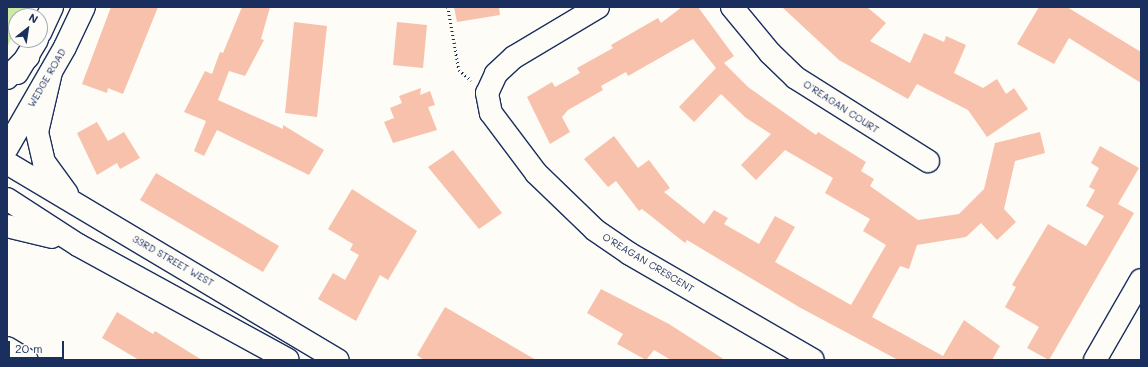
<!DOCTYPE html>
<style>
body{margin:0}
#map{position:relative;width:1148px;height:367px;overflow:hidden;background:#fdfcf7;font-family:Mali,sans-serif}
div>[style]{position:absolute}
.green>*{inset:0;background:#cceaa2}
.building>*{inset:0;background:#f8c1ab}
.path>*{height:2.5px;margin-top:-1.25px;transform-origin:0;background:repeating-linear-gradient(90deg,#1b2f5e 0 1px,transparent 0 4px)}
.roads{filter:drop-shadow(1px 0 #1b2f5e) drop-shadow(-1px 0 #1b2f5e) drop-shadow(0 1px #1b2f5e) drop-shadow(0 -1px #1b2f5e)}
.minor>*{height:22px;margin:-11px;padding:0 11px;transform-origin:11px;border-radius:11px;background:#fdfcf7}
.major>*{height:22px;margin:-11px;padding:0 11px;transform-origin:11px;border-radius:11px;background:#fdfcf7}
span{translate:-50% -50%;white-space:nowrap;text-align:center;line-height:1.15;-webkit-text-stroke:3px #fdfcf7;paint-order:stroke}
.street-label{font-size:10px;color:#1b2f5e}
.frame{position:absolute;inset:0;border:8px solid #1b2f5e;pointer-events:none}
.north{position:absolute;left:8px;top:8px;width:40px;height:40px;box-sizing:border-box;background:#fdfcf7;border:1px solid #a3aaba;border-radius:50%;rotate:30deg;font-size:11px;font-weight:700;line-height:16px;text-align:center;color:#1b2f5e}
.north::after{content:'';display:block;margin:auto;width:14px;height:18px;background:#1b2f5e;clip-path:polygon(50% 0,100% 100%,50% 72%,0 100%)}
.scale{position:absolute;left:8px;top:341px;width:56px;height:18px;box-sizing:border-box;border:2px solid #1b2f5e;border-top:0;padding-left:5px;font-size:12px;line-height:14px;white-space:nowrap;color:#1b2f5e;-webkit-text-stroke:3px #fdfcf7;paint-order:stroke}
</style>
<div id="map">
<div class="green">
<div style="clip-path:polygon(8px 7px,26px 7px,22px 16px,16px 16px,16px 28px,7px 48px)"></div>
</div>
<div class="building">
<div style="clip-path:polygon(111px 7px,158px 7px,123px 94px,108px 88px,107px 93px,82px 84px)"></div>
<div style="clip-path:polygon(242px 7px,270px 7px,261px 39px,264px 40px,245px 76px,229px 71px,218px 100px,283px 129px,283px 125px,324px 150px,309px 175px,217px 130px,204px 156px,194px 151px,206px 121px,184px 112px,205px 71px,212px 74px,220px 52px,223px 53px)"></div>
<div style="clip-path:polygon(454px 7px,499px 7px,500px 15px,457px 22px)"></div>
<div style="clip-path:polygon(682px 7px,698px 7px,734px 56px,724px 63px,748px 87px,816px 135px,818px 132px,866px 162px,861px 171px,874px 179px,870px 186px,918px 220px,959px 214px,984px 189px,995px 143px,1040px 132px,1045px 153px,1015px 161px,1004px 209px,1016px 222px,997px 240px,981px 223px,966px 237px,917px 245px,909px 269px,900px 266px,872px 317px,943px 356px,964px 320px,1000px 346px,992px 360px,898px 360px,799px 307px,687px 240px,685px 243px,642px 209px,639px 211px,616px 181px,608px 187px,584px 159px,614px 136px,638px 168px,649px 160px,670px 188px,664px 192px,704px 224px,714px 210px,728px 218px,724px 224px,759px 244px,775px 216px,795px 227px,775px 262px,851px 305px,886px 245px,863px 231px,870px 219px,825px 193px,833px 178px,785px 150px,756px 180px,741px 165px,771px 134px,746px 118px,721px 94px,694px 122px,679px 107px,716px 68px,693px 39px,628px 76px,626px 72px,601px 86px,603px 90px,568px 110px,562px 117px,570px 132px,550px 144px,527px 97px,552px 82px,555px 87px,580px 73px,577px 68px,613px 48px,611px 45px,658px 18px,661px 23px)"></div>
<div style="clip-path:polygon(782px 7px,867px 7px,886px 23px,870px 41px,910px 63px,924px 33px,944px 42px,946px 36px,966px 45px,954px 73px,983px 88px,997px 79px,1006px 94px,1014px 88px,1028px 109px,987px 137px,968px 110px,917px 84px,908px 99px,839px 60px)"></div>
<div style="clip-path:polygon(1039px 7px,1067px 7px,1141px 52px,1141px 83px,1069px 38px,1054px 64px,1017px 44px)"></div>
<div style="clip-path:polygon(294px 22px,327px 26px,317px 117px,285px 113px)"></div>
<div style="clip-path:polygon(397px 22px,427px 25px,423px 68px,393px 65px)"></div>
<div style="clip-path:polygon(421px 88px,420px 95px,430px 91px,435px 105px,428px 107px,437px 130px,393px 143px,384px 122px,394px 118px,390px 108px,402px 103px,399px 96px)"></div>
<div style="clip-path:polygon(97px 122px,108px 141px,124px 132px,140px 158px,120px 169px,117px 163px,97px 175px,77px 133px)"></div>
<div style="clip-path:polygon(1100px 146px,1139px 168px,1118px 204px,1134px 213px,1049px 360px,1027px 348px,1039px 327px,1005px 307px,1016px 287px,1012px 285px,1048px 224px,1086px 246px,1104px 216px,1086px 206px,1095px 190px,1089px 187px,1099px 168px,1091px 163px)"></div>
<div style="clip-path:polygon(453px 150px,502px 213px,479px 229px,428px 167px)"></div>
<div style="clip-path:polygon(156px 173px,279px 246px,263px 272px,140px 200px)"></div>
<div style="clip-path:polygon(352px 189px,417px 231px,388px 280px,380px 275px,356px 321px,318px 299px,333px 273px,345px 280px,359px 255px,350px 250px,353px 244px,328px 229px)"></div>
<div style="clip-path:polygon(601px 289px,669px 324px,725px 360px,671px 360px,654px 350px,646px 360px,617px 344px,623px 334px,587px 313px)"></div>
<div style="clip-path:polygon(445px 307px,536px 360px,424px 360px,417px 355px)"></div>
<div style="clip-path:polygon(117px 312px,153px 334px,155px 331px,202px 360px,139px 360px,102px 338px)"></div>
</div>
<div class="path">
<div style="left:448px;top:7px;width:64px;rotate:80.1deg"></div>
<div style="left:459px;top:70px;width:16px;rotate:40deg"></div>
</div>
<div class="roads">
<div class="minor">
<div style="left:598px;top:7px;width:98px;rotate:149.2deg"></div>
<div style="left:514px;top:57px;width:25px;rotate:137deg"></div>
<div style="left:496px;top:74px;width:21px;rotate:115deg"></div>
<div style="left:487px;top:93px;width:20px;rotate:79deg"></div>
<div style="left:491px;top:113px;width:75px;rotate:53.1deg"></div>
<div style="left:536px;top:173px;width:82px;rotate:44deg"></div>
<div style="left:595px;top:230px;width:42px;rotate:34.4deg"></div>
<div style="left:630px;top:254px;width:211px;rotate:30.1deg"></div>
<div style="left:732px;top:7px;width:60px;rotate:50.4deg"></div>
<div style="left:770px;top:53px;width:36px;rotate:44deg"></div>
<div style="left:796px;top:78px;width:156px;rotate:32.2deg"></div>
<div style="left:40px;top:33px;width:29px;rotate:-65deg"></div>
<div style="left:17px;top:73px;width:39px;rotate:-59deg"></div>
<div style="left:7px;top:148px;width:116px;rotate:-60.1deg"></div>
<div style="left:65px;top:47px;width:44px;rotate:-64.6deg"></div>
<div style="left:7px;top:348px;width:23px;rotate:31deg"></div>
<div style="left:1095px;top:360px;width:92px;rotate:-60.1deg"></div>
</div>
<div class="major">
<div style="left:51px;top:72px;width:62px;rotate:103.1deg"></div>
<div style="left:37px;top:132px;width:31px;rotate:77deg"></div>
<div style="left:44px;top:162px;width:39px;rotate:54deg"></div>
<div style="left:7px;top:78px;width:30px;rotate:-45deg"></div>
<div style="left:7px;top:163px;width:385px;rotate:30.8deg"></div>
<div style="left:7px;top:199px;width:85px;rotate:32.9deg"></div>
<div style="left:78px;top:245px;width:239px;rotate:28.7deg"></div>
<div style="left:7px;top:226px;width:46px;rotate:13.7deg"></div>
</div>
</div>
<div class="street-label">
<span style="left:47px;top:78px;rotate:-60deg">WEDGE ROAD</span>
<span style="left:841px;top:107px;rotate:33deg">O'REAGAN COURT</span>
<span style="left:173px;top:261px;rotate:30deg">33RD STREET WEST</span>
<span style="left:648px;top:263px;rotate:31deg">O'REAGAN CRESCENT</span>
</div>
<div class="frame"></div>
<div class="north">N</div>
<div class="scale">20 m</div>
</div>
